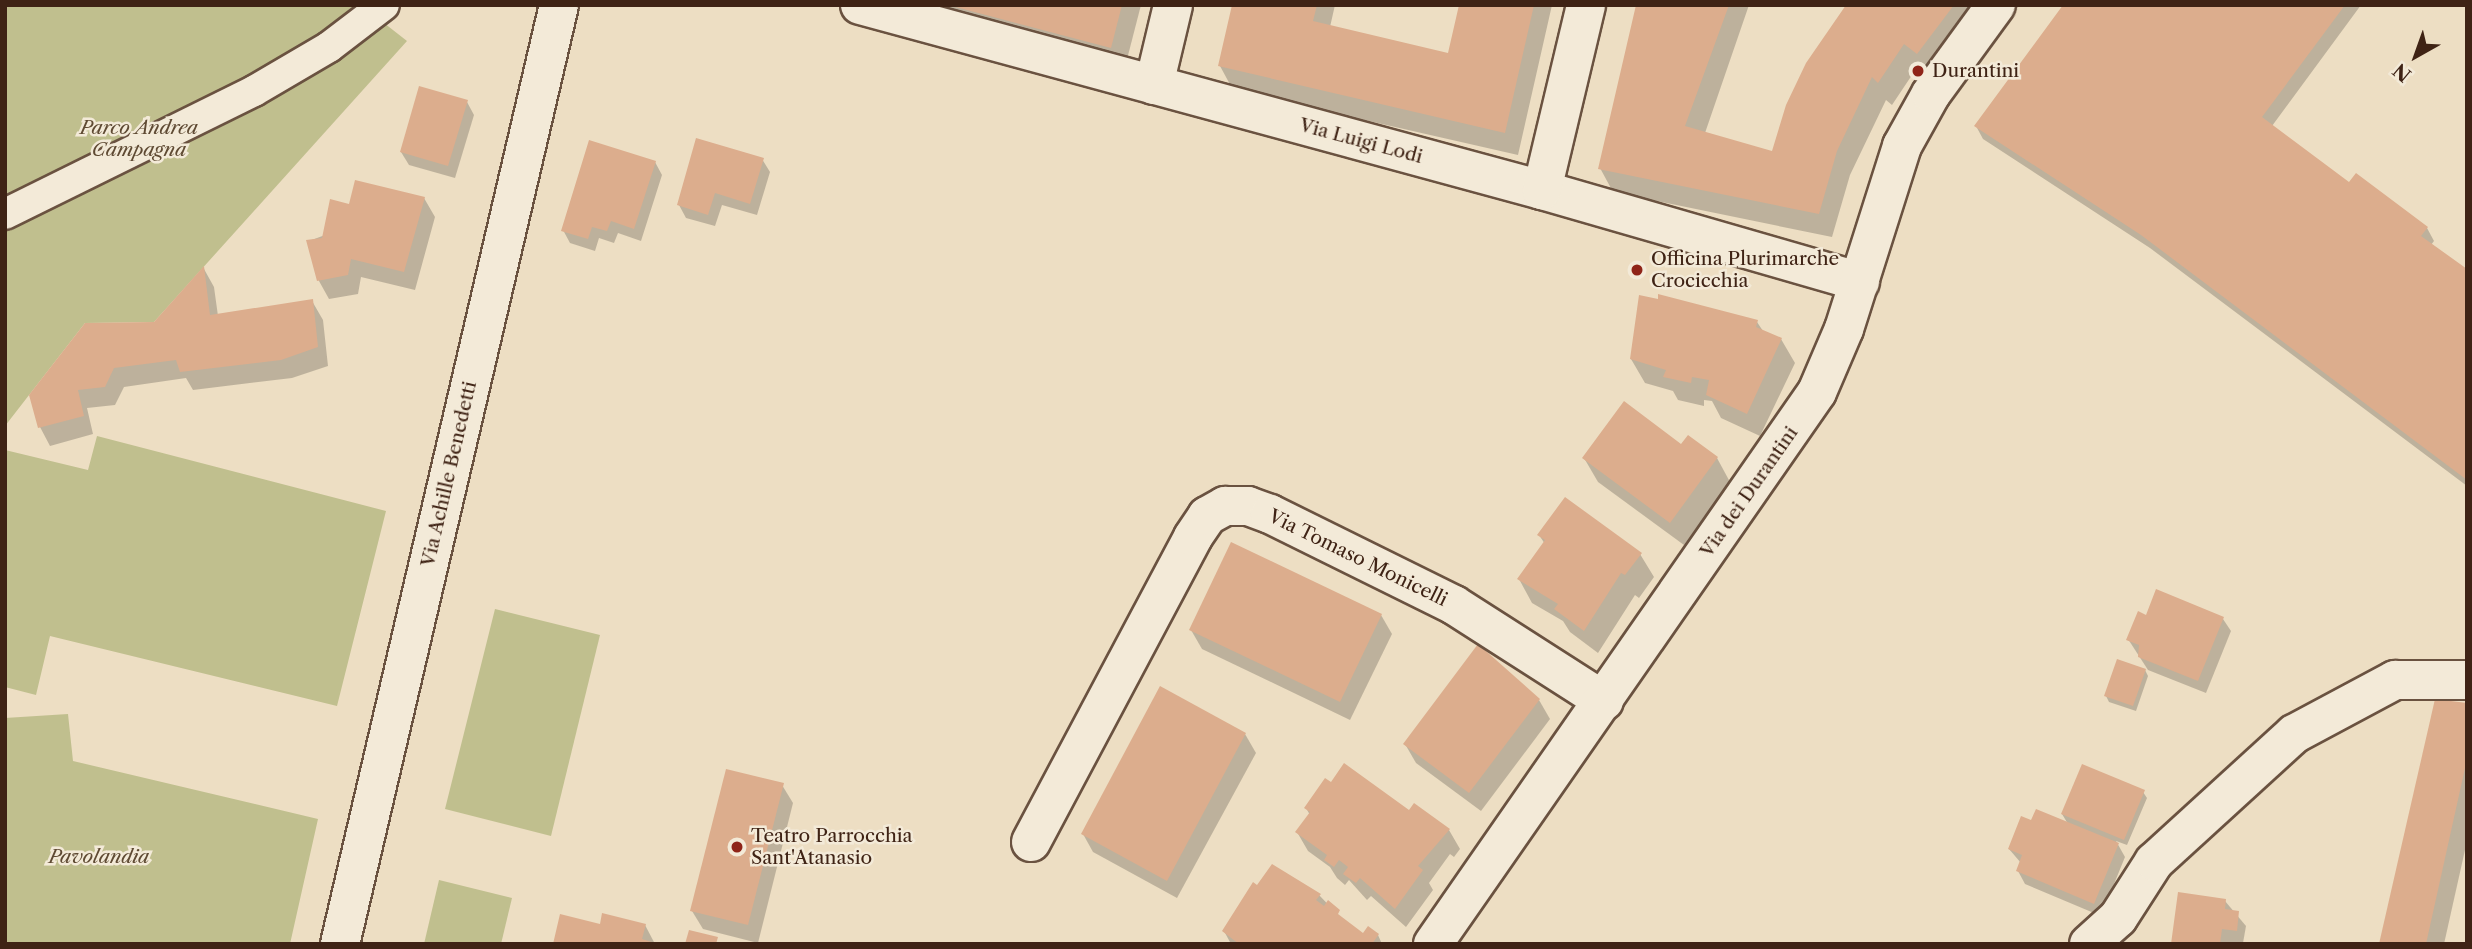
<!DOCTYPE html>
<style>
body{margin:0}
#map{position:relative;width:2472px;height:949px;overflow:hidden;background:#eddec3;font-family:"Libre Caslon Text",serif}
div>[style]{position:absolute}
.green>*{inset:0;background:#c0bf8e}
.shadow>*{inset:0;background:#0003}
.building>*{inset:0;background:#dcad8d}
.roads{filter:drop-shadow(2px 0 #6a5240) drop-shadow(-2px 0 #6a5240) drop-shadow(0 2px #6a5240) drop-shadow(0 -2px #6a5240)}
.pedestrian>*{height:30px;margin:-15px;padding:0 15px;transform-origin:15px;border-radius:15px;background:#f3ead8}
.minor>*{height:38px;margin:-19px;padding:0 19px;transform-origin:19px;border-radius:19px;background:#f3ead8}
.tertiary>*{height:38px;margin:-19px;padding:0 19px;transform-origin:19px;border-radius:19px;background:#f3ead8}
.dots>*{width:19px;height:19px;translate:-50% -50%;box-sizing:border-box;border:4px solid #f3ead8;border-radius:50%}
span{translate:-50% -50%;white-space:nowrap;text-align:center;line-height:1.15;-webkit-text-stroke:5px #f3ead8;paint-order:stroke}
.poi-label{font-size:19px;color:#3f2315}
.left{translate:0 -50%;text-align:left}
.park-label{font-size:19px;color:#5f4a33;font-style:italic}
.street-label{font-size:19px;color:#3f2315}
.frame{position:absolute;inset:0;border:7px solid #3f2315;pointer-events:none}
.north{position:absolute;left:2381px;top:21px;width:70px;height:70px;-webkit-text-stroke:5px #f3ead8;paint-order:stroke;rotate:220deg;font-size:19px;font-weight:700;line-height:28px;text-align:center;color:#3f2315}
.north::after{content:'';display:block;margin:auto;width:24px;height:32px;background:#3f2315;clip-path:polygon(50% 0,100% 100%,50% 72%,0 100%)}
</style>
<div id="map">
<div class="green">
<div style="clip-path:polygon(5px 5px,361px 5px,407px 41px,154px 322px,85px 323px,5px 426px)"></div>
<div style="clip-path:polygon(97px 436px,386px 511px,337px 706px,50px 636px,36px 695px,5px 687px,5px 450px,88px 470px)"></div>
<div style="clip-path:polygon(495px 609px,600px 635px,551px 836px,445px 809px)"></div>
<div style="clip-path:polygon(68px 714px,73px 761px,318px 819px,290px 944px,5px 944px,5px 718px)"></div>
<div style="clip-path:polygon(439px 880px,512px 898px,501px 944px,424px 944px)"></div>
</div>
<div class="shadow">
<div style="clip-path:polygon(870px 5px,1141px 5px,1124px 71px)"></div>
<div style="clip-path:polygon(1234px 5px,1335px 5px,1330px 27px,1449px 55px,1461px 5px,1552px 5px,1518px 155px,1233px 90px,1220px 66px)"></div>
<div style="clip-path:polygon(1637px 5px,1749px 5px,1705px 133px,1773px 153px,1848px 5px,1995px 5px,1935px 83px,1916px 69px,1892px 105px,1886px 100px,1850px 175px,1832px 237px,1613px 192px,1600px 168px)"></div>
<div style="clip-path:polygon(2065px 5px,2361px 5px,2272px 126px,2350px 184px,2427px 228px,2434px 241px,2431px 245px,2467px 271px,2467px 486px,2150px 248px,1983px 139px,1976px 126px)"></div>
<div style="clip-path:polygon(467px 102px,474px 115px,455px 178px,409px 165px,401px 152px)"></div>
<div style="clip-path:polygon(762px 159px,770px 172px,757px 215px,722px 205px,715px 226px,686px 218px,679px 205px)"></div>
<div style="clip-path:polygon(655px 162px,662px 175px,641px 241px,618px 233px,614px 243px,599px 238px,595px 251px,570px 243px,563px 230px)"></div>
<div style="clip-path:polygon(424px 198px,435px 217px,415px 290px,361px 277px,358px 294px,329px 299px,319px 281px,309px 241px)"></div>
<div style="clip-path:polygon(204px 269px,214px 287px,218px 316px,312px 301px,323px 320px,328px 366px,292px 378px,193px 390px,186px 378px,124px 387px,115px 405px,87px 408px,93px 434px,50px 446px,40px 427px,31px 395px,155px 324px)"></div>
<div style="clip-path:polygon(1757px 322px,1763px 331px,1781px 339px,1795px 363px,1760px 436px,1721px 418px,1712px 401px,1704px 400px,1704px 406px,1678px 400px,1673px 391px,1645px 383px,1631px 359px)"></div>
<div style="clip-path:polygon(1682px 446px,1717px 458px,1730px 482px,1684px 545px,1598px 482px,1584px 458px)"></div>
<div style="clip-path:polygon(1539px 535px,1640px 554px,1654px 577px,1639px 598px,1635px 595px,1598px 653px,1570px 632px,1563px 621px,1532px 603px,1519px 579px,1545px 544px)"></div>
<div style="clip-path:polygon(1381px 615px,1392px 634px,1350px 720px,1202px 649px,1191px 630px)"></div>
<div style="clip-path:polygon(2147px 617px,2223px 619px,2231px 631px,2206px 693px,2148px 670px,2128px 639px)"></div>
<div style="clip-path:polygon(2145px 670px,2148px 676px,2136px 711px,2109px 702px,2106px 696px)"></div>
<div style="clip-path:polygon(1539px 700px,1550px 719px,1481px 811px,1416px 763px,1405px 744px)"></div>
<div style="clip-path:polygon(2467px 704px,2467px 841px,2444px 944px,2381px 944px)"></div>
<div style="clip-path:polygon(1245px 734px,1256px 753px,1177px 898px,1093px 852px,1083px 834px)"></div>
<div style="clip-path:polygon(782px 785px,793px 803px,758px 943px,703px 929px,692px 911px)"></div>
<div style="clip-path:polygon(2143px 792px,2147px 798px,2127px 845px,2116px 841px,2125px 857px,2101px 916px,2025px 884px,2018px 871px,2021px 863px,2009px 849px,2032px 822px,2068px 824px,2062px 814px)"></div>
<div style="clip-path:polygon(1415px 805px,1449px 830px,1460px 849px,1454px 857px,1450px 854px,1429px 883px,1433px 890px,1406px 927px,1371px 896px,1367px 900px,1349px 880px,1345px 885px,1337px 878px,1330px 867px,1308px 851px,1297px 832px,1310px 815px,1306px 808px,1409px 813px)"></div>
<div style="clip-path:polygon(1319px 895px,1345px 922px,1364px 935px,1378px 935px,1382px 944px,1231px 944px,1224px 931px)"></div>
<div style="clip-path:polygon(2225px 901px,2246px 926px,2243px 943px,2172px 944px)"></div>
<div style="clip-path:polygon(645px 925px,655px 944px,601px 926px)"></div>
</div>
<div class="building">
<div style="clip-path:polygon(948px 5px,1122px 5px,1111px 48px)"></div>
<div style="clip-path:polygon(1232px 5px,1317px 5px,1313px 21px,1448px 53px,1459px 5px,1534px 5px,1505px 133px,1218px 66px)"></div>
<div style="clip-path:polygon(1636px 5px,1729px 5px,1685px 126px,1772px 151px,1786px 105px,1806px 63px,1846px 5px,1954px 5px,1917px 54px,1904px 44px,1878px 83px,1872px 77px,1837px 151px,1819px 214px,1598px 169px)"></div>
<div style="clip-path:polygon(2063px 5px,2345px 5px,2262px 117px,2349px 182px,2356px 173px,2428px 227px,2421px 236px,2467px 269px,2467px 480px,2141px 235px,1974px 126px)"></div>
<div style="clip-path:polygon(419px 86px,468px 100px,448px 166px,400px 152px)"></div>
<div style="clip-path:polygon(696px 138px,764px 158px,750px 204px,715px 193px,708px 215px,677px 205px)"></div>
<div style="clip-path:polygon(589px 140px,656px 161px,634px 229px,611px 221px,607px 231px,592px 227px,588px 239px,561px 231px)"></div>
<div style="clip-path:polygon(355px 180px,425px 197px,404px 272px,351px 259px,348px 275px,317px 281px,306px 240px,322px 238px,330px 199px,349px 204px)"></div>
<div style="clip-path:polygon(204px 266px,210px 315px,313px 299px,318px 347px,281px 360px,180px 372px,176px 360px,114px 368px,105px 387px,78px 390px,84px 416px,38px 428px,29px 395px,85px 323px,154px 322px)"></div>
<div style="clip-path:polygon(1658px 294px,1758px 320px,1756px 327px,1782px 338px,1747px 414px,1706px 395px,1709px 380px,1692px 377px,1691px 383px,1663px 377px,1666px 370px,1630px 359px,1639px 295px,1658px 299px)"></div>
<div style="clip-path:polygon(1624px 401px,1681px 444px,1688px 435px,1718px 457px,1670px 523px,1582px 458px)"></div>
<div style="clip-path:polygon(1565px 497px,1642px 553px,1625px 575px,1621px 573px,1584px 631px,1554px 609px,1558px 604px,1517px 579px,1545px 540px,1537px 535px)"></div>
<div style="clip-path:polygon(1231px 542px,1382px 614px,1340px 702px,1189px 630px)"></div>
<div style="clip-path:polygon(2156px 589px,2224px 617px,2198px 681px,2138px 657px,2139px 645px,2126px 640px,2138px 611px,2146px 615px)"></div>
<div style="clip-path:polygon(1478px 644px,1540px 699px,1469px 793px,1403px 744px)"></div>
<div style="clip-path:polygon(2117px 659px,2146px 669px,2133px 706px,2104px 696px)"></div>
<div style="clip-path:polygon(1160px 686px,1246px 733px,1167px 881px,1081px 834px)"></div>
<div style="clip-path:polygon(2435px 699px,2467px 703px,2467px 759px,2426px 944px,2379px 944px)"></div>
<div style="clip-path:polygon(1344px 763px,1409px 810px,1414px 803px,1450px 829px,1418px 866px,1423px 870px,1395px 909px,1360px 878px,1356px 883px,1343px 874px,1348px 867px,1339px 860px,1334px 867px,1324px 860px,1327px 855px,1295px 832px,1310px 812px,1304px 808px,1325px 778px,1331px 782px)"></div>
<div style="clip-path:polygon(2082px 764px,2145px 790px,2124px 840px,2061px 814px)"></div>
<div style="clip-path:polygon(726px 769px,784px 783px,748px 925px,690px 911px)"></div>
<div style="clip-path:polygon(2036px 809px,2119px 843px,2094px 904px,2016px 871px,2022px 855px,2008px 849px,2021px 816px,2031px 820px)"></div>
<div style="clip-path:polygon(1272px 864px,1321px 894px,1316px 900px,1324px 906px,1328px 900px,1340px 910px,1338px 914px,1363px 933px,1368px 926px,1379px 934px,1372px 944px,1239px 944px,1222px 931px,1253px 882px,1257px 885px)"></div>
<div style="clip-path:polygon(2178px 892px,2226px 899px,2225px 909px,2239px 911px,2237px 931px,2222px 929px,2220px 944px,2171px 944px)"></div>
<div style="clip-path:polygon(602px 913px,646px 924px,642px 939px,658px 944px,553px 944px,560px 914px,600px 924px)"></div>
<div style="clip-path:polygon(689px 930px,718px 937px,716px 944px,685px 944px)"></div>
</div>
<div class="roads">
<div class="pedestrian">
<div style="left:5px;top:214px;width:278px;rotate:-26.3deg"></div>
<div style="left:254px;top:91px;width:87px;rotate:-30.4deg"></div>
<div style="left:329px;top:47px;width:69px;rotate:-37.4deg"></div>
</div>
<div class="minor">
<div style="left:860px;top:5px;width:707px;rotate:15.18deg"></div>
<div style="left:1542px;top:190px;width:331px;rotate:16.1deg"></div>
<div style="left:1154px;top:85px;width:82px;rotate:-76.6deg"></div>
<div style="left:1542px;top:190px;width:190px;rotate:-76.6deg"></div>
<div style="left:1031px;top:842px;width:345px;rotate:-62deg"></div>
<div style="left:1193px;top:537px;width:25px;rotate:-56deg"></div>
<div style="left:1207px;top:516px;width:21px;rotate:-29deg"></div>
<div style="left:1225px;top:506px;width:23px"></div>
<div style="left:1248px;top:506px;width:23px;rotate:20deg"></div>
<div style="left:1270px;top:514px;width:205px;rotate:26.3deg"></div>
<div style="left:1454px;top:605px;width:178px;rotate:32.6deg"></div>
<div style="left:340px;top:944px;width:964px;rotate:-76.87deg"></div>
<div style="left:2089px;top:944px;width:39px;rotate:-42deg"></div>
<div style="left:2118px;top:918px;width:67px;rotate:-57.3deg"></div>
<div style="left:2154px;top:862px;width:190px;rotate:-42.4deg"></div>
<div style="left:2294px;top:734px;width:115px;rotate:-28.1deg"></div>
<div style="left:2395px;top:680px;width:72px"></div>
</div>
<div class="tertiary">
<div style="left:1433px;top:944px;width:672px;rotate:-55.18deg"></div>
<div style="left:1817px;top:392px;width:69px;rotate:-66.8deg"></div>
<div style="left:1844px;top:329px;width:192px;rotate:-72.4deg"></div>
<div style="left:1902px;top:146px;width:60px;rotate:-60.9deg"></div>
<div style="left:1931px;top:94px;width:110px;rotate:-53.9deg"></div>
</div>
</div>
<div class="dots">
<div style="left:1918px;top:71px;background:#8f2418"></div>
<div style="left:1637px;top:270px;background:#8f2418"></div>
<div style="left:737px;top:847px;background:#8f2418"></div>
</div>
<div class="poi-label">
<span class="left" style="left:1932px;top:71px">Durantini</span>
<span class="left" style="left:1651px;top:270px">Officina Plurimarche<br>Crocicchia</span>
<span class="left" style="left:751px;top:847px">Teatro Parrocchia<br>Sant'Atanasio</span>
</div>
<div class="park-label">
<span style="left:139px;top:139px">Parco Andrea<br>Campagna</span>
<span style="left:99px;top:857px">Pavolandia</span>
</div>
<div class="street-label">
<span style="left:1361px;top:141px;rotate:15deg">Via Luigi Lodi</span>
<span style="left:449px;top:474px;rotate:-77deg">Via Achille Benedetti</span>
<span style="left:1749px;top:492px;rotate:-55deg">Via dei Durantini</span>
<span style="left:1358px;top:558px;rotate:26deg">Via Tomaso Monicelli</span>
</div>
<div class="frame"></div>
<div class="north">N</div>
</div>
